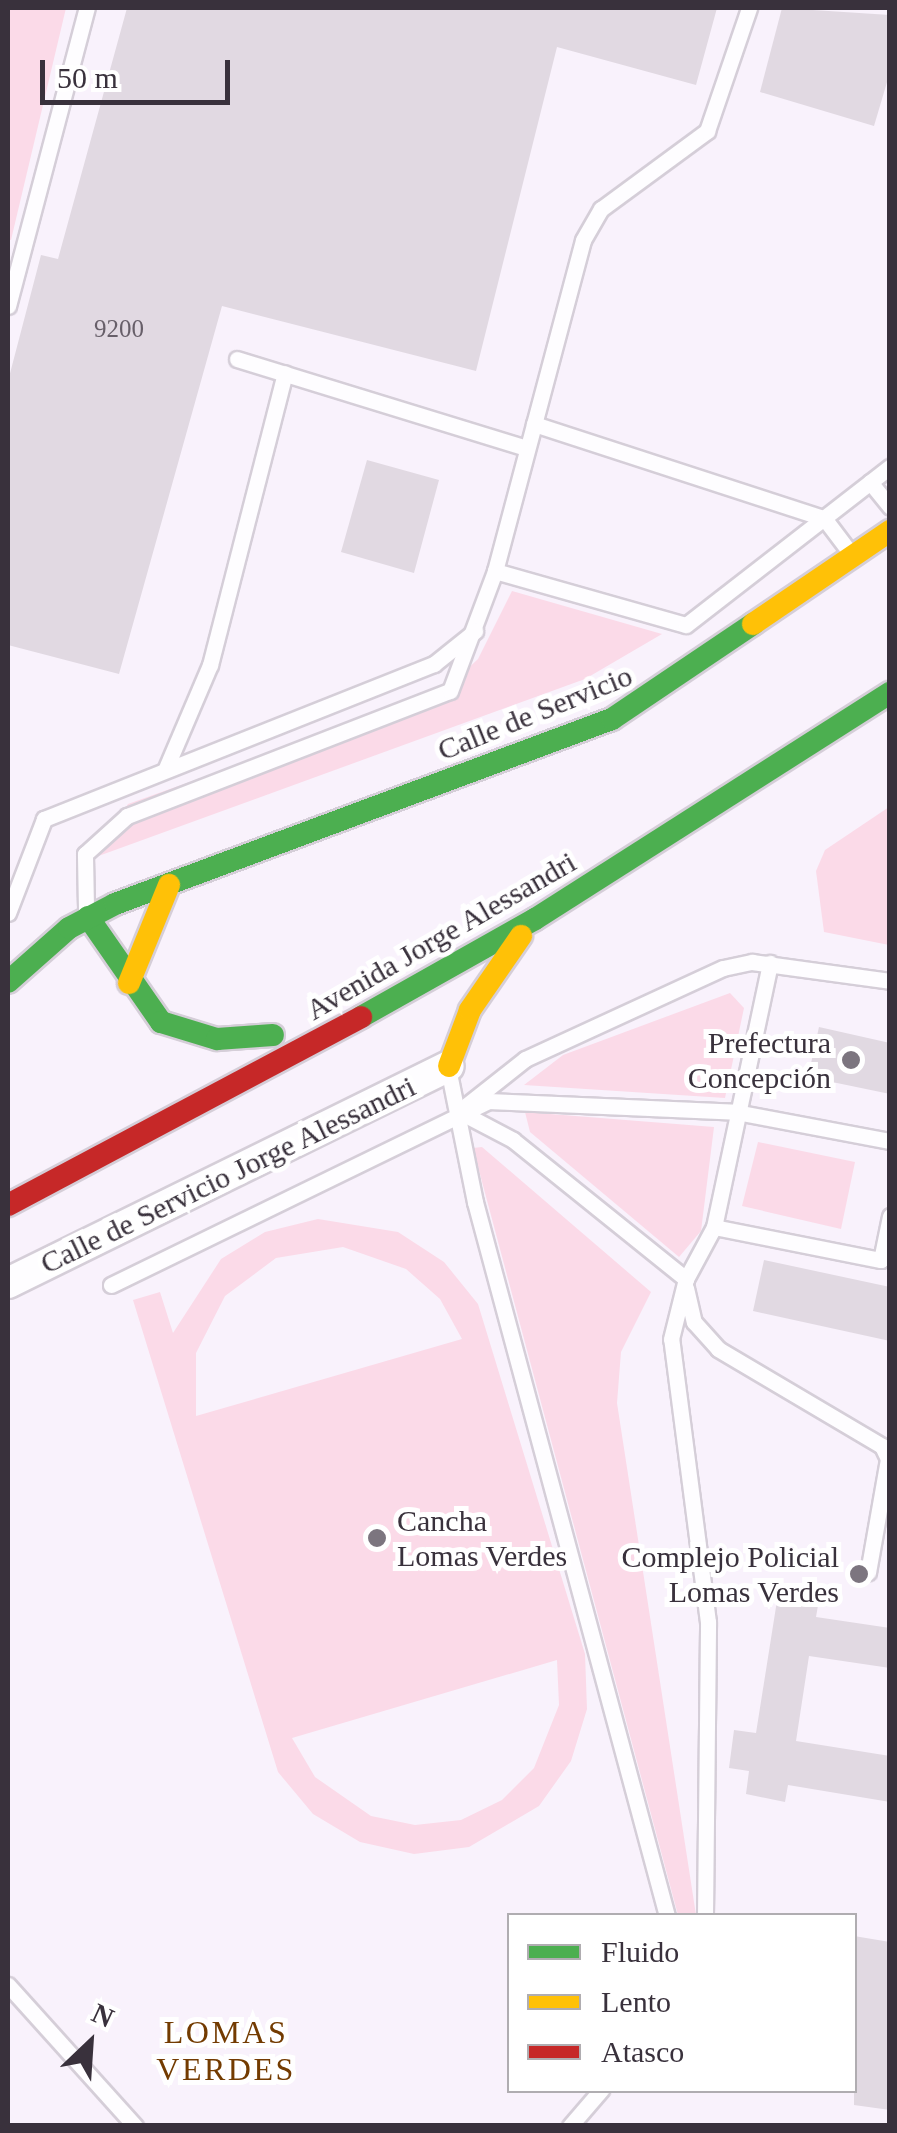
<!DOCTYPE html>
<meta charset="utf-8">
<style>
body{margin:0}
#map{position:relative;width:897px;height:2133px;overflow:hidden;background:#f9f2fc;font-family:"Times New Roman",serif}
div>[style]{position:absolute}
.green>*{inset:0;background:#fbdae8}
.building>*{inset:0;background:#e1d9e2}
.roads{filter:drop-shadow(2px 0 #d5ced8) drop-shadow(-2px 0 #d5ced8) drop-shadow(0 2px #d5ced8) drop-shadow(0 -2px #d5ced8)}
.lane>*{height:15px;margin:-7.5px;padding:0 7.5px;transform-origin:7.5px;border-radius:7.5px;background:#fefdff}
.street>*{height:30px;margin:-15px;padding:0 15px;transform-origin:15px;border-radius:15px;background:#fefdff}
.fast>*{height:22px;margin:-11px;padding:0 11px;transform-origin:11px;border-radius:11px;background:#4caf50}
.slow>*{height:22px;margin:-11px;padding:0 11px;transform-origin:11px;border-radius:11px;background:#ffc107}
.jam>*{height:22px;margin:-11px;padding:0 11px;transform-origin:11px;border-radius:11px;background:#c62828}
.dots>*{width:28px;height:28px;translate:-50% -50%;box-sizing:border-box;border:5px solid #fff;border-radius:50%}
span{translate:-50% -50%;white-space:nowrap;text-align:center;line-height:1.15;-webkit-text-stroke:10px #fff;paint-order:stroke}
.number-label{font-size:25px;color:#675f69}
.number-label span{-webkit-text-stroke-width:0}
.street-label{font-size:30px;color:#39313c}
.poi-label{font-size:30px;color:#39313c}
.right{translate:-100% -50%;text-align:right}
.left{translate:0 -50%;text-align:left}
.neighbourhood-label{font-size:32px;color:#733b01;letter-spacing:2.5px}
.frame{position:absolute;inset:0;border:10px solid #39313c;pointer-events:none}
.legend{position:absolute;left:507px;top:1913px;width:350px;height:180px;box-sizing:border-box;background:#fff;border:2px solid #b0adb1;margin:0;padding:12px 18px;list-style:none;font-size:30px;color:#39313c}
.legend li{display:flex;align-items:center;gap:20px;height:50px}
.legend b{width:50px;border:2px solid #b0adb1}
.north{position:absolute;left:40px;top:1993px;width:100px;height:100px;-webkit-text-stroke:8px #fff;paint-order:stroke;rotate:25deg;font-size:28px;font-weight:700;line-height:40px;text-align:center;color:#39313c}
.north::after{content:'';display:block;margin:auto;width:35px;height:45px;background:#39313c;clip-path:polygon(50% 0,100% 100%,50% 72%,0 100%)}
.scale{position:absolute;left:40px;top:60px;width:190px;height:45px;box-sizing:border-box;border:5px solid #39313c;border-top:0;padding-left:12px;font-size:30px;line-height:35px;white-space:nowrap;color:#39313c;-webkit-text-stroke:8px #fff;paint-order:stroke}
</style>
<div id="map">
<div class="green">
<div style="clip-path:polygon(8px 8px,66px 8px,11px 240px,8px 239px)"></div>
<div style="clip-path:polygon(512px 591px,662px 634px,585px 679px,93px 858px,128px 804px,444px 691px,478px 659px)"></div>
<div style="clip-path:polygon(889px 807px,889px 945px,824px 932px,816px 871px,825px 850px)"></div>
<div style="clip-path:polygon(730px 993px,744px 1008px,725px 1098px,524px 1085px,563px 1055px)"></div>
<div style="clip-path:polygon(525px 1112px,714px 1127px,701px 1231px,679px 1257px,530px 1132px)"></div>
<div style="clip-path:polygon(758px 1142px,855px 1162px,841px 1229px,742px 1206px)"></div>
<div style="clip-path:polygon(482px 1147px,651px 1292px,621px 1352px,617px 1403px,696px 1915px,678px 1915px,473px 1148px)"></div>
<div style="clip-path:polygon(evenodd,318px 1219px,398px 1232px,444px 1262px,478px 1304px,585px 1654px,587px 1709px,571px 1761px,539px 1806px,469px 1847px,414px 1854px,360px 1842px,313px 1814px,278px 1772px,133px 1300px,160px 1292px,173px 1333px,221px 1259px,265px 1232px,318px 1219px,343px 1247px,406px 1269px,440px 1299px,462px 1339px,196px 1416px,196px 1353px,225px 1296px,276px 1258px,343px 1247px,318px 1219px,557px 1660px,559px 1705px,534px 1768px,502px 1800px,461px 1820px,415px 1825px,371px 1816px,315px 1777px,292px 1738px,557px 1660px)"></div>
</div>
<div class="building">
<div style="clip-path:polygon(127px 8px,717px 8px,696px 85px,557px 47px,476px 371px,222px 306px,119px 674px,8px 645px,8px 381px,41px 255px,58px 259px)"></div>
<div style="clip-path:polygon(782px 8px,890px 15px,890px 72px,874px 126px,760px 92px)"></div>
<div style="clip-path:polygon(367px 460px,439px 480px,414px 573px,341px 552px)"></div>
<div style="clip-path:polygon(819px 1027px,890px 1043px,890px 1094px,808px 1077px)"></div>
<div style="clip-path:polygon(764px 1260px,890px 1287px,890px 1341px,753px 1311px)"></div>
<div style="clip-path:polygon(779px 1588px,820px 1594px,816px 1617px,890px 1628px,890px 1668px,809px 1656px,796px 1741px,890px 1756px,890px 1802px,788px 1785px,785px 1802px,746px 1794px,749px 1771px,729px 1768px,734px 1730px,756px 1733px)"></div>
<div style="clip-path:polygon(854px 1936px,890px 1942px,890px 2110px,854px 2105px)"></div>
</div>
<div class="roads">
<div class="lane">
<div style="left:8px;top:306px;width:308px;rotate:-75.2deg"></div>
<div style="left:237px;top:359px;width:302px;rotate:17.1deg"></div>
<div style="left:534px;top:424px;width:305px;rotate:18deg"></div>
<div style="left:824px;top:518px;width:46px;rotate:52.9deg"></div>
<div style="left:870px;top:482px;width:32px;rotate:51deg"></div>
<div style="left:495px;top:571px;width:198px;rotate:15.8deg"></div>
<div style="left:686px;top:625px;width:258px;rotate:-37.8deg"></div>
<div style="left:166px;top:768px;width:112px;rotate:-66.9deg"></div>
<div style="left:210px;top:665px;width:301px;rotate:-75.6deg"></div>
<div style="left:86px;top:908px;width:54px;rotate:-91.1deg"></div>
<div style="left:85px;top:854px;width:57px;rotate:-42.1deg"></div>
<div style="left:127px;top:816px;width:346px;rotate:-21.2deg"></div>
<div style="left:450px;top:691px;width:128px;rotate:-69.4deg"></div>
<div style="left:495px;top:571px;width:342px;rotate:-75.1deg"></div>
<div style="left:583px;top:240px;width:36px;rotate:-60deg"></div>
<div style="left:601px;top:209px;width:132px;rotate:-36.3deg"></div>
<div style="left:707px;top:131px;width:130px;rotate:-71.1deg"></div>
<div style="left:8px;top:913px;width:101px;rotate:-69deg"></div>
<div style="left:44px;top:819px;width:420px;rotate:-21.7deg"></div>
<div style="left:434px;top:664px;width:53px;rotate:-38.8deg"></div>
<div style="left:449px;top:1073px;width:132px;rotate:78.6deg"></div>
<div style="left:475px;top:1202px;width:739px;rotate:74.95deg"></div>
<div style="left:467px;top:1105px;width:74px;rotate:-38.4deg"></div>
<div style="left:525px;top:1059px;width:218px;rotate:-24.7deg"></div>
<div style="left:723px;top:968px;width:30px;rotate:-12deg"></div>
<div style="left:752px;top:962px;width:139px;rotate:7.8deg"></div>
<div style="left:460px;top:1112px;width:60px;rotate:27.8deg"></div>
<div style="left:513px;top:1140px;width:222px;rotate:38.8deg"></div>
<div style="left:714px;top:1227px;width:170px;rotate:11.2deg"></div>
<div style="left:881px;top:1260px;width:45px;rotate:-78.4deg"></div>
<div style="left:111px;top:1285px;width:420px;rotate:-26deg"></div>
<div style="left:488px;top:1101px;width:248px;rotate:2.5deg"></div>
<div style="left:736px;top:1112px;width:157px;rotate:10.7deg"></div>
<div style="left:686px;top:1288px;width:35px;rotate:77deg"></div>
<div style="left:694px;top:1322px;width:36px;rotate:48deg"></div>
<div style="left:718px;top:1349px;width:191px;rotate:30.6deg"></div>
<div style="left:882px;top:1446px;width:14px;rotate:65deg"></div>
<div style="left:888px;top:1459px;width:115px;rotate:100deg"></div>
<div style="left:705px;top:1916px;width:294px;rotate:-89.4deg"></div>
<div style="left:708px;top:1622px;width:285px;rotate:-97.4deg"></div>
<div style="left:671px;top:1339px;width:62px;rotate:-76deg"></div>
<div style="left:686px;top:1279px;width:59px;rotate:-61.7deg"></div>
<div style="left:714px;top:1227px;width:270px;rotate:-78deg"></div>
<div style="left:8px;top:1985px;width:190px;rotate:48deg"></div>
<div style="left:570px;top:2126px;width:48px;rotate:-49.3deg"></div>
</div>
<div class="street">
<div style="left:8px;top:1283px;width:491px;rotate:-26.2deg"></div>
</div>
<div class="fast">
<div style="left:88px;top:917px;width:128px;rotate:55.2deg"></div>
<div style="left:161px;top:1022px;width:59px;rotate:16.9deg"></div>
<div style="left:217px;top:1039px;width:56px;rotate:-4.1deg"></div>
<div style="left:8px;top:982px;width:81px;rotate:-41.5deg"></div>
<div style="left:69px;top:928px;width:52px;rotate:-27.6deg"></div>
<div style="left:115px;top:904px;width:530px;rotate:-20.42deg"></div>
<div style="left:612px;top:719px;width:170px;rotate:-34deg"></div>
<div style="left:361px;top:1017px;width:200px;rotate:-29.4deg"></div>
<div style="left:535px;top:919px;width:421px;rotate:-32.5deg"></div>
</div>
<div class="slow">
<div style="left:753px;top:624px;width:166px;rotate:-34.2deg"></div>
<div style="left:129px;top:983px;width:106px;rotate:-67.8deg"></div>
<div style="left:449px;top:1066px;width:60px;rotate:-69.4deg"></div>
<div style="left:470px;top:1010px;width:90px;rotate:-55.4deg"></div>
</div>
<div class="jam">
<div style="left:8px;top:1205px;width:400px;rotate:-28deg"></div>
</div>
</div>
<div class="dots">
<div style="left:851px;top:1060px;background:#7c757f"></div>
<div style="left:377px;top:1538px;background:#7c757f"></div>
<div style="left:859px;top:1574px;background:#7c757f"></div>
</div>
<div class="number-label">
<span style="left:119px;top:329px">9200</span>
</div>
<div class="street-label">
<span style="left:535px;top:713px;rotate:-22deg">Calle de Servicio</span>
<span style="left:441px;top:936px;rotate:-30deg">Avenida Jorge Alessandri</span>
<span style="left:228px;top:1175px;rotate:-26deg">Calle de Servicio Jorge Alessandri</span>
</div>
<div class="poi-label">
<span class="right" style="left:831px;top:1060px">Prefectura<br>Concepción</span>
<span class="left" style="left:397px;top:1538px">Cancha<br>Lomas Verdes</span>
<span class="right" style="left:839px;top:1574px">Complejo Policial<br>Lomas Verdes</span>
</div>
<div class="neighbourhood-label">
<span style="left:226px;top:2051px">LOMAS<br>VERDES</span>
</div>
<div class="frame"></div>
<ul class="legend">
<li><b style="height:12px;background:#4caf50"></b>Fluido</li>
<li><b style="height:12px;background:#ffc107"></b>Lento</li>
<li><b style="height:12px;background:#c62828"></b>Atasco</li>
</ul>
<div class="north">N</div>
<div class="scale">50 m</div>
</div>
